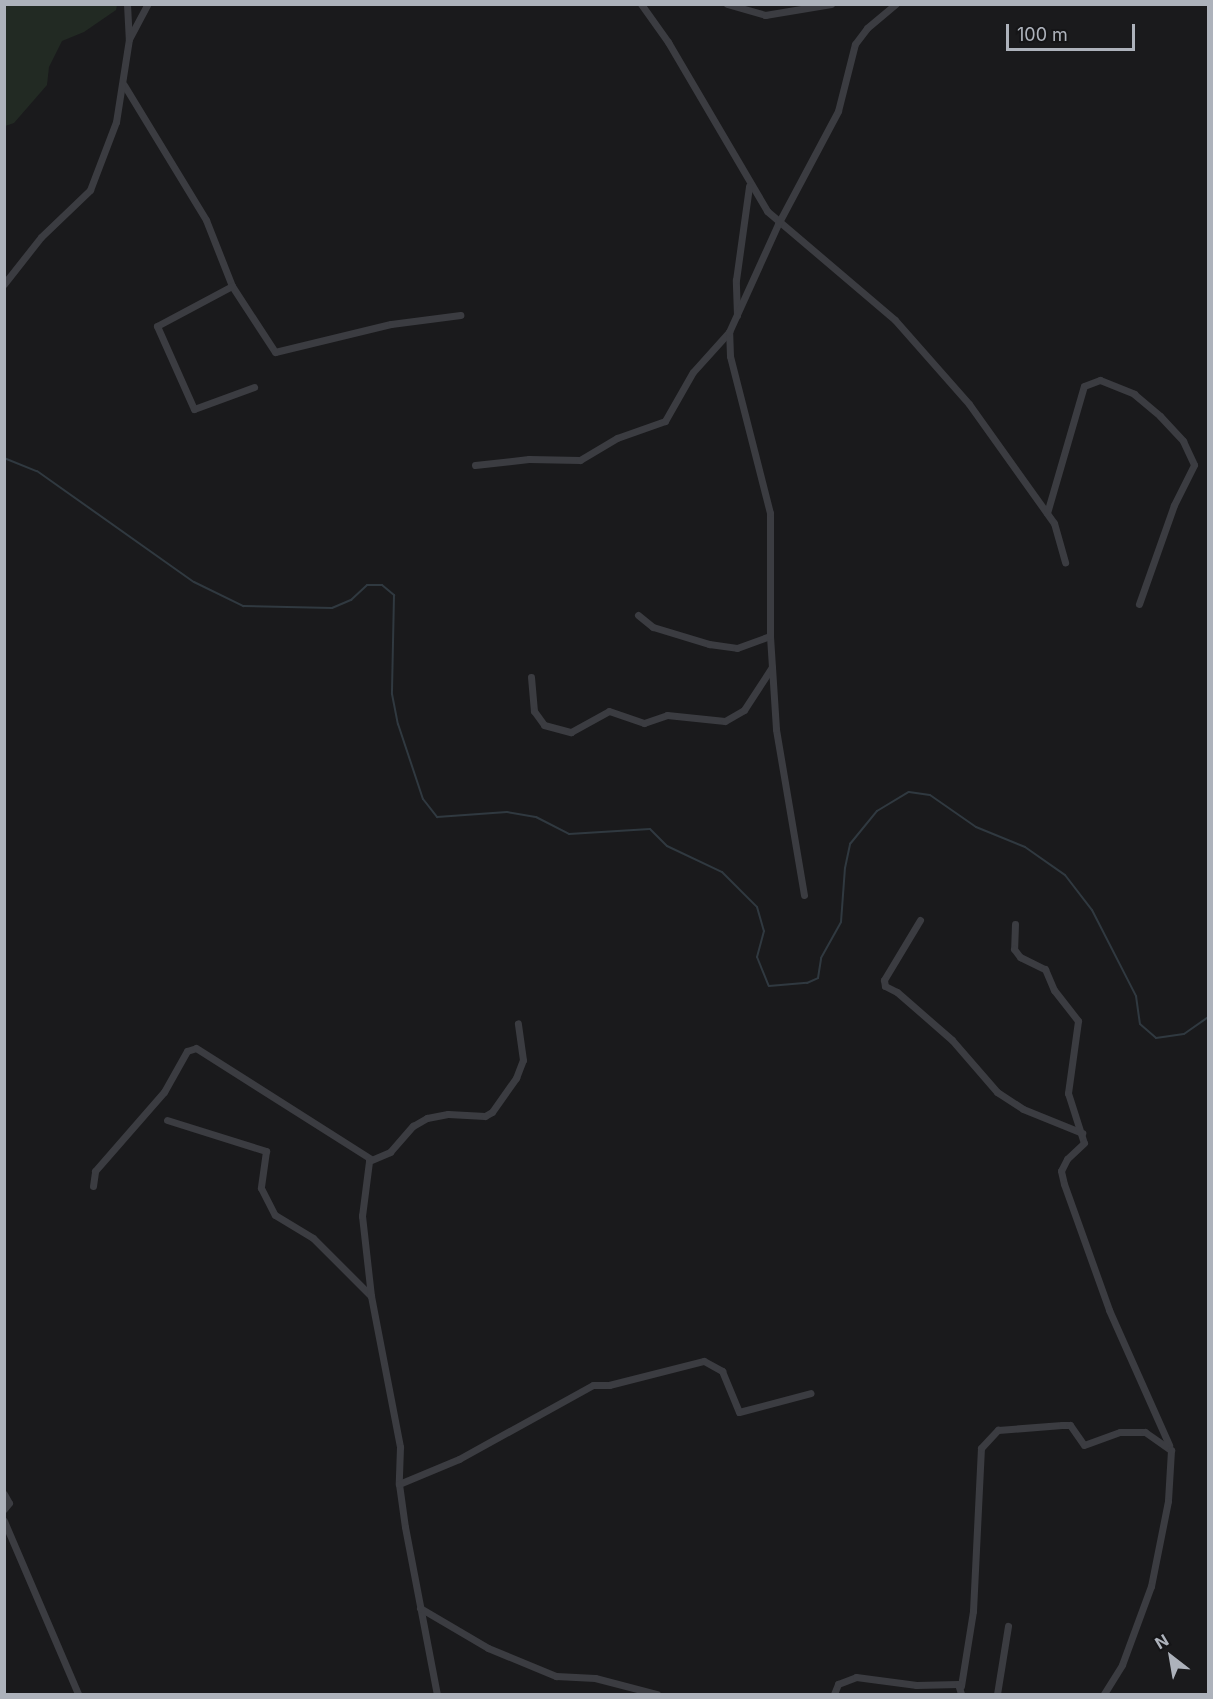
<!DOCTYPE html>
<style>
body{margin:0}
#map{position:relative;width:1213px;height:1699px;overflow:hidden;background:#1a1a1c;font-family:Inter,sans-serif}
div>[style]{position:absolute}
.green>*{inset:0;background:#222a23}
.stream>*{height:2px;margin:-1px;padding:0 1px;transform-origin:1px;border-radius:1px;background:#303940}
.minor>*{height:7px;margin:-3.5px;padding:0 3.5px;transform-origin:3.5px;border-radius:3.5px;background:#3b3c41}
span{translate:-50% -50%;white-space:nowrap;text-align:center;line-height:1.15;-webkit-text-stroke:6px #151517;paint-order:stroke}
.frame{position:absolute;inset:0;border:6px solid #adb2bb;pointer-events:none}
.north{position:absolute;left:1141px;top:1627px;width:60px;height:60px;-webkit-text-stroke:4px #151517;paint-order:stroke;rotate:329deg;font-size:16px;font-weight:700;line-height:24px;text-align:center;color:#adb2bb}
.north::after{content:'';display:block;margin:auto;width:21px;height:27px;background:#adb2bb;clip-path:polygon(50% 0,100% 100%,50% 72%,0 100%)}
.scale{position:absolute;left:1006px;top:24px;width:129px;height:27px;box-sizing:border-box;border:3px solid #adb2bb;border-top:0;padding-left:8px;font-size:18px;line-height:21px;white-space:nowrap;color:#adb2bb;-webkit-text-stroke:4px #151517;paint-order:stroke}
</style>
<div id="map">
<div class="green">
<div style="clip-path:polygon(5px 4px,117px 5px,116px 10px,84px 32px,62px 41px,49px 67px,47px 85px,14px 123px,5px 126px)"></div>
</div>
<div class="stream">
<div style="left:4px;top:458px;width:35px;rotate:22deg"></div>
<div style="left:37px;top:471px;width:192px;rotate:35.3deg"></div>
<div style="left:194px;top:582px;width:55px;rotate:26.1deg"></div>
<div style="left:243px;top:606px;width:89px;rotate:1.3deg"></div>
<div style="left:332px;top:608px;width:21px;rotate:-23deg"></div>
<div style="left:351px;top:600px;width:22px;rotate:-43deg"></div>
<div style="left:367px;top:585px;width:15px"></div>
<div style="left:382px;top:585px;width:16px;rotate:40deg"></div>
<div style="left:394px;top:595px;width:99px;rotate:91.2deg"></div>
<div style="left:392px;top:694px;width:31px;rotate:79deg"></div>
<div style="left:398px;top:724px;width:79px;rotate:71.6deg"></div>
<div style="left:423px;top:799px;width:23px;rotate:52deg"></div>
<div style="left:437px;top:817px;width:70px;rotate:-4.1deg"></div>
<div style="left:507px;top:812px;width:29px;rotate:10deg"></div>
<div style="left:536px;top:817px;width:37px;rotate:27deg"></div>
<div style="left:569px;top:834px;width:81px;rotate:-3.5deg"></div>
<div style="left:650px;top:829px;width:24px;rotate:45deg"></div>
<div style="left:667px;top:846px;width:61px;rotate:25.3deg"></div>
<div style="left:722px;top:872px;width:49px;rotate:45deg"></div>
<div style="left:757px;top:907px;width:25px;rotate:74deg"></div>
<div style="left:764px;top:931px;width:27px;rotate:105deg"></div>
<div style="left:757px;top:957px;width:31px;rotate:68deg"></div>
<div style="left:769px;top:986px;width:38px;rotate:-5deg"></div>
<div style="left:807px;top:983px;width:12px;rotate:-24deg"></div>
<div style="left:818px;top:978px;width:20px;rotate:-81deg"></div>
<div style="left:821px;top:958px;width:41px;rotate:-60.9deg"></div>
<div style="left:841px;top:922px;width:54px;rotate:-85.8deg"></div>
<div style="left:845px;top:868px;width:25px;rotate:-78deg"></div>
<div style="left:850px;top:844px;width:43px;rotate:-50.7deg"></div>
<div style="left:877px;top:811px;width:37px;rotate:-31deg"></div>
<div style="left:909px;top:792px;width:21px;rotate:8deg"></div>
<div style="left:930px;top:795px;width:56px;rotate:34.8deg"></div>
<div style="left:976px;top:827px;width:53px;rotate:22.2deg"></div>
<div style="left:1025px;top:847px;width:49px;rotate:35deg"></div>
<div style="left:1065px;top:875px;width:44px;rotate:52.4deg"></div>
<div style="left:1092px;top:910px;width:97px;rotate:62.9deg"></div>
<div style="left:1136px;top:996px;width:28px;rotate:82deg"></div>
<div style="left:1140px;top:1024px;width:21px;rotate:41deg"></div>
<div style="left:1156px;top:1038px;width:28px;rotate:-8deg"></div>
<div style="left:1184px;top:1034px;width:29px;rotate:-35deg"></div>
</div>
<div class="minor">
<div style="left:127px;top:4px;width:35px;rotate:87deg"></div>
<div style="left:641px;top:4px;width:47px;rotate:54.6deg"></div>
<div style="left:668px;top:42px;width:196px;rotate:59.6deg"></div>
<div style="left:767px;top:211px;width:168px;rotate:40.4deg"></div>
<div style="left:895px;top:320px;width:112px;rotate:48.6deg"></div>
<div style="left:969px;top:404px;width:146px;rotate:54.5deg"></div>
<div style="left:1054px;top:523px;width:41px;rotate:74.2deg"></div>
<div style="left:727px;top:4px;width:40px;rotate:16deg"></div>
<div style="left:765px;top:15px;width:67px;rotate:-9.5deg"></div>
<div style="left:124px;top:85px;width:158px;rotate:58.7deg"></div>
<div style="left:206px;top:220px;width:71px;rotate:68.5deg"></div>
<div style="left:232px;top:286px;width:79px;rotate:56.9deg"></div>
<div style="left:275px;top:352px;width:119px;rotate:-13.6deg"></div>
<div style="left:391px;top:324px;width:70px;rotate:-7.4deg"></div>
<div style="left:4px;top:284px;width:60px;rotate:-51.8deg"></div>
<div style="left:41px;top:237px;width:68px;rotate:-43.8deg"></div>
<div style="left:90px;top:190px;width:73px;rotate:-69.1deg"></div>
<div style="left:116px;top:122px;width:84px;rotate:-81.1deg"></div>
<div style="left:129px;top:39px;width:40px;rotate:-62deg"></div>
<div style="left:232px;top:286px;width:85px;rotate:151.9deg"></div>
<div style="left:157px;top:326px;width:91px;rotate:66deg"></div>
<div style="left:194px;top:409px;width:64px;rotate:-20.1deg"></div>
<div style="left:737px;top:315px;width:35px;rotate:-92deg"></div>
<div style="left:736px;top:280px;width:95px;rotate:-82.1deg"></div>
<div style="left:475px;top:465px;width:54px;rotate:-6.3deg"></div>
<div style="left:529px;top:459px;width:51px;rotate:1.1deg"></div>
<div style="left:580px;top:460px;width:43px;rotate:-30.7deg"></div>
<div style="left:617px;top:438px;width:51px;rotate:-19.5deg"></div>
<div style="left:665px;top:421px;width:56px;rotate:-60.3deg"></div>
<div style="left:693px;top:372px;width:54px;rotate:-48deg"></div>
<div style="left:1047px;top:513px;width:132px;rotate:-73.8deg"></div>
<div style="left:1084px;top:386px;width:17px;rotate:-21deg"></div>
<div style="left:1100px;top:380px;width:37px;rotate:22deg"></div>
<div style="left:1134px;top:394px;width:34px;rotate:40deg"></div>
<div style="left:1160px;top:416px;width:34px;rotate:47deg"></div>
<div style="left:1183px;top:441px;width:26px;rotate:65deg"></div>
<div style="left:1194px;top:465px;width:45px;rotate:116.6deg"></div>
<div style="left:1174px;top:505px;width:105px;rotate:109.5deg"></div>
<div style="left:638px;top:615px;width:19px;rotate:39deg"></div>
<div style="left:653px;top:627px;width:59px;rotate:16.9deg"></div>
<div style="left:709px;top:644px;width:28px;rotate:8deg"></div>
<div style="left:737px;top:648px;width:35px;rotate:-20deg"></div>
<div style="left:531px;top:677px;width:34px;rotate:85deg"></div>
<div style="left:534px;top:711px;width:17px;rotate:54deg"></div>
<div style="left:544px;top:725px;width:28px;rotate:15deg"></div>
<div style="left:571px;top:732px;width:43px;rotate:-28.9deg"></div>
<div style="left:609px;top:711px;width:37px;rotate:19deg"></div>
<div style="left:644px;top:723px;width:24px;rotate:-19deg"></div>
<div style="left:667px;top:715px;width:58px;rotate:5.9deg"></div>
<div style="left:725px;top:721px;width:22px;rotate:-30deg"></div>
<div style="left:744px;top:710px;width:51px;rotate:-56.9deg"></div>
<div style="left:804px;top:895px;width:168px;rotate:-99.6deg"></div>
<div style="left:776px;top:729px;width:93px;rotate:-93.7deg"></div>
<div style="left:770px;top:636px;width:123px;rotate:-90deg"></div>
<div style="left:770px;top:513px;width:162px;rotate:-104.3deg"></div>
<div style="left:730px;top:356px;width:24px;rotate:-92deg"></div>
<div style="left:729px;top:332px;width:119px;rotate:-65.6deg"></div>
<div style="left:778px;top:224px;width:128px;rotate:-62deg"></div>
<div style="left:838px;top:111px;width:69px;rotate:-75.8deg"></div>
<div style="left:855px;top:44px;width:20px;rotate:-53deg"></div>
<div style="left:867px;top:28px;width:38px;rotate:-40deg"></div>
<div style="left:920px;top:920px;width:70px;rotate:121deg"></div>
<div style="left:884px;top:980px;width:6px;rotate:81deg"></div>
<div style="left:885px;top:986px;width:13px;rotate:27deg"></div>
<div style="left:897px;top:992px;width:73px;rotate:41.1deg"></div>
<div style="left:952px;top:1040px;width:69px;rotate:49.1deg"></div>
<div style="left:997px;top:1092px;width:31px;rotate:33deg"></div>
<div style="left:1023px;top:1109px;width:64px;rotate:22.1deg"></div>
<div style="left:1015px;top:924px;width:25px;rotate:92deg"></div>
<div style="left:1014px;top:949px;width:10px;rotate:53deg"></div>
<div style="left:1020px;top:957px;width:28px;rotate:26deg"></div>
<div style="left:1045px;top:969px;width:23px;rotate:67deg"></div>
<div style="left:1054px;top:990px;width:39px;rotate:52deg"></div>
<div style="left:1078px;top:1021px;width:73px;rotate:97.9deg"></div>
<div style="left:1068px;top:1093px;width:52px;rotate:72.3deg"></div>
<div style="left:1084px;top:1143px;width:23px;rotate:137deg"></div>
<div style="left:1067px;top:1159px;width:13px;rotate:117deg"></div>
<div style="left:1061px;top:1171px;width:13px;rotate:77deg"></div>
<div style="left:1064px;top:1184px;width:134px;rotate:70.3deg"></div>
<div style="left:1109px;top:1310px;width:148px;rotate:66deg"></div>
<div style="left:167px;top:1120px;width:104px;rotate:17.4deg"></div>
<div style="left:266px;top:1151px;width:37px;rotate:98deg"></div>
<div style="left:261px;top:1188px;width:30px;rotate:63deg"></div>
<div style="left:275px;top:1215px;width:44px;rotate:31.2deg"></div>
<div style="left:313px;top:1238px;width:82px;rotate:45deg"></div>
<div style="left:371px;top:1296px;width:154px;rotate:79.1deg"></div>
<div style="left:400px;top:1447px;width:37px;rotate:92deg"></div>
<div style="left:399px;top:1484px;width:43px;rotate:82.1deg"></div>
<div style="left:405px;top:1527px;width:170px;rotate:79.2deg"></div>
<div style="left:93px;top:1186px;width:15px;rotate:-82deg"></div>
<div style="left:95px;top:1171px;width:105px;rotate:-48.9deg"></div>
<div style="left:164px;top:1092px;width:47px;rotate:-60.7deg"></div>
<div style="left:187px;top:1051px;width:9px;rotate:-18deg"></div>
<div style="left:196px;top:1048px;width:207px;rotate:32.4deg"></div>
<div style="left:371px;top:1296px;width:81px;rotate:-96.4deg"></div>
<div style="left:362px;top:1216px;width:55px;rotate:-82.7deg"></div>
<div style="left:369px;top:1161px;width:23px;rotate:-23deg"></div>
<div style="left:390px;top:1152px;width:35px;rotate:-49deg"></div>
<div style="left:413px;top:1126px;width:16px;rotate:-30deg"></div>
<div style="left:427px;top:1118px;width:21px;rotate:-11deg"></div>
<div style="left:448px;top:1114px;width:37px;rotate:3deg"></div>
<div style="left:485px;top:1116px;width:8px;rotate:-30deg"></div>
<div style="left:492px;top:1112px;width:42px;rotate:-54.8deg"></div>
<div style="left:516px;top:1078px;width:19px;rotate:-69deg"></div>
<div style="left:523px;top:1060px;width:37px;rotate:-98deg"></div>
<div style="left:399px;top:1484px;width:65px;rotate:-22.6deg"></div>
<div style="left:459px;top:1459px;width:153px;rotate:-28.9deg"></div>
<div style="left:593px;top:1385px;width:16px"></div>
<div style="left:609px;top:1385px;width:98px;rotate:-14.2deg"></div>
<div style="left:704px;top:1361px;width:21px;rotate:29deg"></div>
<div style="left:722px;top:1371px;width:44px;rotate:67.5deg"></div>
<div style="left:739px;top:1412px;width:74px;rotate:-14.8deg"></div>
<div style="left:4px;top:1494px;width:10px;rotate:61deg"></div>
<div style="left:9px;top:1503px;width:8px;rotate:130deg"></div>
<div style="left:4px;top:1521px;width:188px;rotate:66.8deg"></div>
<div style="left:420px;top:1608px;width:79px;rotate:30.5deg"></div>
<div style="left:488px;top:1648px;width:74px;rotate:22.4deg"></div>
<div style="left:556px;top:1676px;width:39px;rotate:3deg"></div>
<div style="left:595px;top:1678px;width:64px;rotate:14.5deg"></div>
<div style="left:961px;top:1686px;width:76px;rotate:-80.9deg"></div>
<div style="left:973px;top:1611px;width:163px;rotate:-87.2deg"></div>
<div style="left:981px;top:1448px;width:25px;rotate:-47deg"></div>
<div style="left:998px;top:1430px;width:64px;rotate:-4.5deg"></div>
<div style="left:1062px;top:1425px;width:8px"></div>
<div style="left:1070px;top:1425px;width:24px;rotate:55deg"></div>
<div style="left:1084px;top:1445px;width:38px;rotate:-20deg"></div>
<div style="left:1120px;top:1432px;width:25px"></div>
<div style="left:1145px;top:1432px;width:32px;rotate:35deg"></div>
<div style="left:1171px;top:1450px;width:51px;rotate:93.4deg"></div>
<div style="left:1168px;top:1501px;width:87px;rotate:101.3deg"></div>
<div style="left:1151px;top:1586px;width:84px;rotate:110.2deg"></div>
<div style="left:1122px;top:1665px;width:34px;rotate:122deg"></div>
<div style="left:834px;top:1694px;width:11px;rotate:-68deg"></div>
<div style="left:838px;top:1684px;width:19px;rotate:-21deg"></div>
<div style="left:856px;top:1677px;width:61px;rotate:7.6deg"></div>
<div style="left:916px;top:1685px;width:42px;rotate:-1.4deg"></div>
<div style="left:958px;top:1684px;width:10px;rotate:73deg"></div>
<div style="left:997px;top:1694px;width:69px;rotate:-80.8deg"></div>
</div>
<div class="frame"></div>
<div class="north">N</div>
<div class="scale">100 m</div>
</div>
